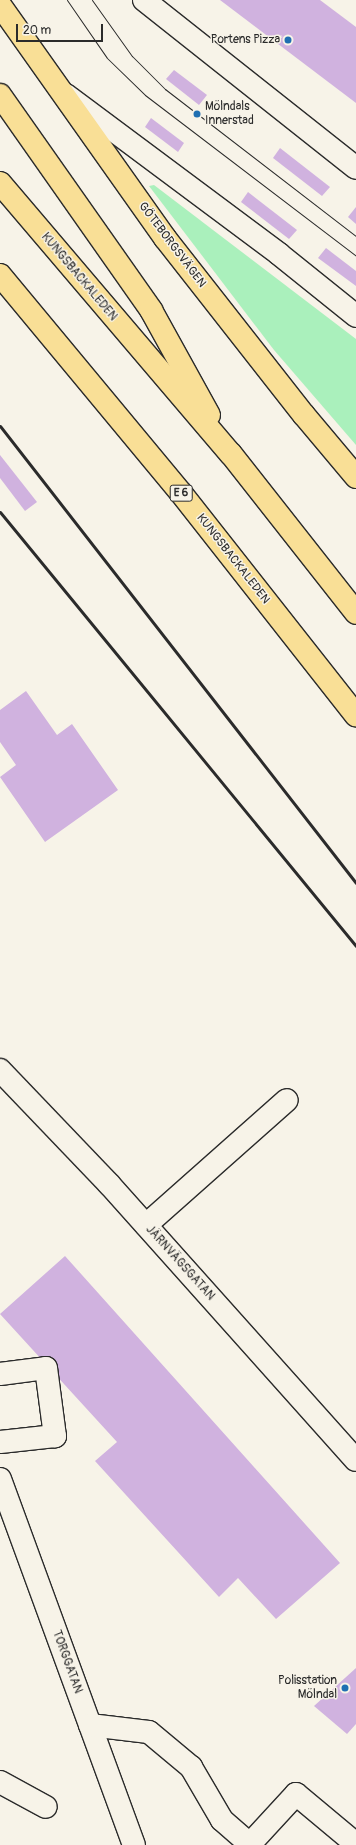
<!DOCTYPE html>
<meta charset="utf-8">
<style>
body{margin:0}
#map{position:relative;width:356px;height:1845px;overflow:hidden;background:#f7f3e8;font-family:Pangolin,sans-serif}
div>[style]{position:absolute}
.green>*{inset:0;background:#aaf0bc}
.building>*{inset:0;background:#d0b2df}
.roads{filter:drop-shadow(1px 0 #2b2b2b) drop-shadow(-1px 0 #2b2b2b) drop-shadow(0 1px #2b2b2b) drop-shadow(0 -1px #2b2b2b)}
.minor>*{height:22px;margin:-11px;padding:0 11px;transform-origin:11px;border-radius:11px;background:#f7f3e8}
.major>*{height:22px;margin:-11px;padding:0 11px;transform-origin:11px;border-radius:11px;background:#f9df96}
.highway>*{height:22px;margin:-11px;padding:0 11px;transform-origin:11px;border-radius:11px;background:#f9df96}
.tram>*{height:1px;margin:-0.5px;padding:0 0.5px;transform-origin:0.5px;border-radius:0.5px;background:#2b2b2b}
.rail>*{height:3px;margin:-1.5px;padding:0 1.5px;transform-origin:1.5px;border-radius:1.5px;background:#2b2b2b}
.dots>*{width:11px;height:11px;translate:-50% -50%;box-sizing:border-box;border:2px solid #f7f3e8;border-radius:50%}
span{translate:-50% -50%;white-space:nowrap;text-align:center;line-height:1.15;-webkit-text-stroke:3px #f7f3e8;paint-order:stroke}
.shield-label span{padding:1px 3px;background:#f7f3e8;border:1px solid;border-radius:3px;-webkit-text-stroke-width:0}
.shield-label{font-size:11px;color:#2b2b2b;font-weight:700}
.poi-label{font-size:12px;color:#2b2b2b}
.right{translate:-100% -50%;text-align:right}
.left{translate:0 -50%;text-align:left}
.street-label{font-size:12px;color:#2b2b2b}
.scale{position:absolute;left:16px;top:24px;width:87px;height:18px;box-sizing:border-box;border:2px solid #2b2b2b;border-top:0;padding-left:5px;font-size:12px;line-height:14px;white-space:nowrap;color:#2b2b2b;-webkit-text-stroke:3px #f7f3e8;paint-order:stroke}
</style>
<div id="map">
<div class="green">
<div style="clip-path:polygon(154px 185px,356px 339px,356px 445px,274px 350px,149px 186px)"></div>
</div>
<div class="building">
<div style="clip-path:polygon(220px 0,320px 0,356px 27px,356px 103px)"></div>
<div style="clip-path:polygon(174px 70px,207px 95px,199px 105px,166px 79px)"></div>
<div style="clip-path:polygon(151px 118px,184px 143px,178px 152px,145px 127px)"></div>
<div style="clip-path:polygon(280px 148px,330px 187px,322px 196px,273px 158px)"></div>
<div style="clip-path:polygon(248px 192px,297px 230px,289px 239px,241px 202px)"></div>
<div style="clip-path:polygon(356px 207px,356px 224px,348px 217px)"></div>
<div style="clip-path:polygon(326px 248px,356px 271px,356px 286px,318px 258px)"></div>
<div style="clip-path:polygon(0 455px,37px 502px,25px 511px,0 478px)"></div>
<div style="clip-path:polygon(26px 691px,57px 735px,72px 724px,118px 790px,45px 842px,0 777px,16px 765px,0 742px,0 710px)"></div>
<div style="clip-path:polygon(65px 1256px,340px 1563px,276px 1619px,238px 1578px,219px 1597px,95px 1461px,117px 1442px,0 1314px)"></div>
<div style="clip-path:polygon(356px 1668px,356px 1724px,347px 1734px,314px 1706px)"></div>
</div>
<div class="roads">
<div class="minor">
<div style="left:144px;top:0;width:270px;rotate:38.4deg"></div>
<div style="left:66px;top:95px;width:266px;rotate:36.7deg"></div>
<div style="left:279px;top:254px;width:99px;rotate:38.8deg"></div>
<div style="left:0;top:1070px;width:158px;rotate:46.3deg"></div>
<div style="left:109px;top:1184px;width:370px;rotate:48.2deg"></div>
<div style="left:146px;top:1225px;width:188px;rotate:-41.6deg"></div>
<div style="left:0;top:1374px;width:46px;rotate:-7.4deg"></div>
<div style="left:46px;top:1368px;width:69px;rotate:82.5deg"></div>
<div style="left:55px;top:1436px;width:55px;rotate:173.8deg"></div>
<div style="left:0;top:1479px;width:390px;rotate:69.9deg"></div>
<div style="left:90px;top:1725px;width:59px;rotate:6.8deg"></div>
<div style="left:149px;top:1732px;width:55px;rotate:39.8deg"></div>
<div style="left:191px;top:1767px;width:61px;rotate:59.7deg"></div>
<div style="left:222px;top:1820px;width:38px;rotate:41deg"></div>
<div style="left:0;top:1782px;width:52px;rotate:28.5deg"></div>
<div style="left:250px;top:1844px;width:68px;rotate:-47.4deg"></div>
<div style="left:296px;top:1794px;width:78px;rotate:39.8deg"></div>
</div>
<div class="major">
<div style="left:0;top:5px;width:286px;rotate:54.7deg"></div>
<div style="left:165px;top:238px;width:225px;rotate:51.9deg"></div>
<div style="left:304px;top:415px;width:81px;rotate:50deg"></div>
</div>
<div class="highway">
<div style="left:0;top:95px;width:263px;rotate:54.9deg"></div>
<div style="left:151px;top:310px;width:120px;rotate:61.1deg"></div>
<div style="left:0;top:183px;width:356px;rotate:49.6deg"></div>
<div style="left:231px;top:454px;width:202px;rotate:51.8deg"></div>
<div style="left:0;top:275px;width:283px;rotate:50.3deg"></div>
<div style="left:181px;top:493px;width:283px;rotate:51.8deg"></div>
</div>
</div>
<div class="tram">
<div style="left:67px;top:0;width:70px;rotate:55.4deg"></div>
<div style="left:107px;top:58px;width:53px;rotate:44.2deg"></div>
<div style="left:145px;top:95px;width:265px;rotate:37.3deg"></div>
<div style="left:92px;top:0;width:69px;rotate:54.5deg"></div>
<div style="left:132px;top:56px;width:47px;rotate:45deg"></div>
<div style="left:165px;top:89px;width:241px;rotate:37.6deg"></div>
</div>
<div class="rail">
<div style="left:0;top:426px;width:579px;rotate:52.08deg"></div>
<div style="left:0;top:512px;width:561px;rotate:50.64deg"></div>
</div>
<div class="dots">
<div style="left:288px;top:40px;background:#1f6fb2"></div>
<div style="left:197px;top:114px;background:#1f6fb2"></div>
<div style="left:345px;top:1688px;background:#1f6fb2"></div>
</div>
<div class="shield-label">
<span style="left:181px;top:493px">E 6</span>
</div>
<div class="poi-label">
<span class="right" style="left:280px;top:40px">Portens Pizza</span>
<span class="left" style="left:205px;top:114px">Mölndals<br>Innerstad</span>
<span class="right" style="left:337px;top:1688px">Polisstation<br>Mölndal</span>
</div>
<div class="street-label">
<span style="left:172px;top:245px;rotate:53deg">GÖTEBORGSVÄGEN</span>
<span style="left:79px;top:277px;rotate:50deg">KUNGSBACKALEDEN</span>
<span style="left:233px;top:559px;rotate:52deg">KUNGSBACKALEDEN</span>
<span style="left:180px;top:1263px;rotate:48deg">JÄRNVÄGSGATAN</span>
<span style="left:67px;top:1662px;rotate:70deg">TORGGATAN</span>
</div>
<div class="scale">20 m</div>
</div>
